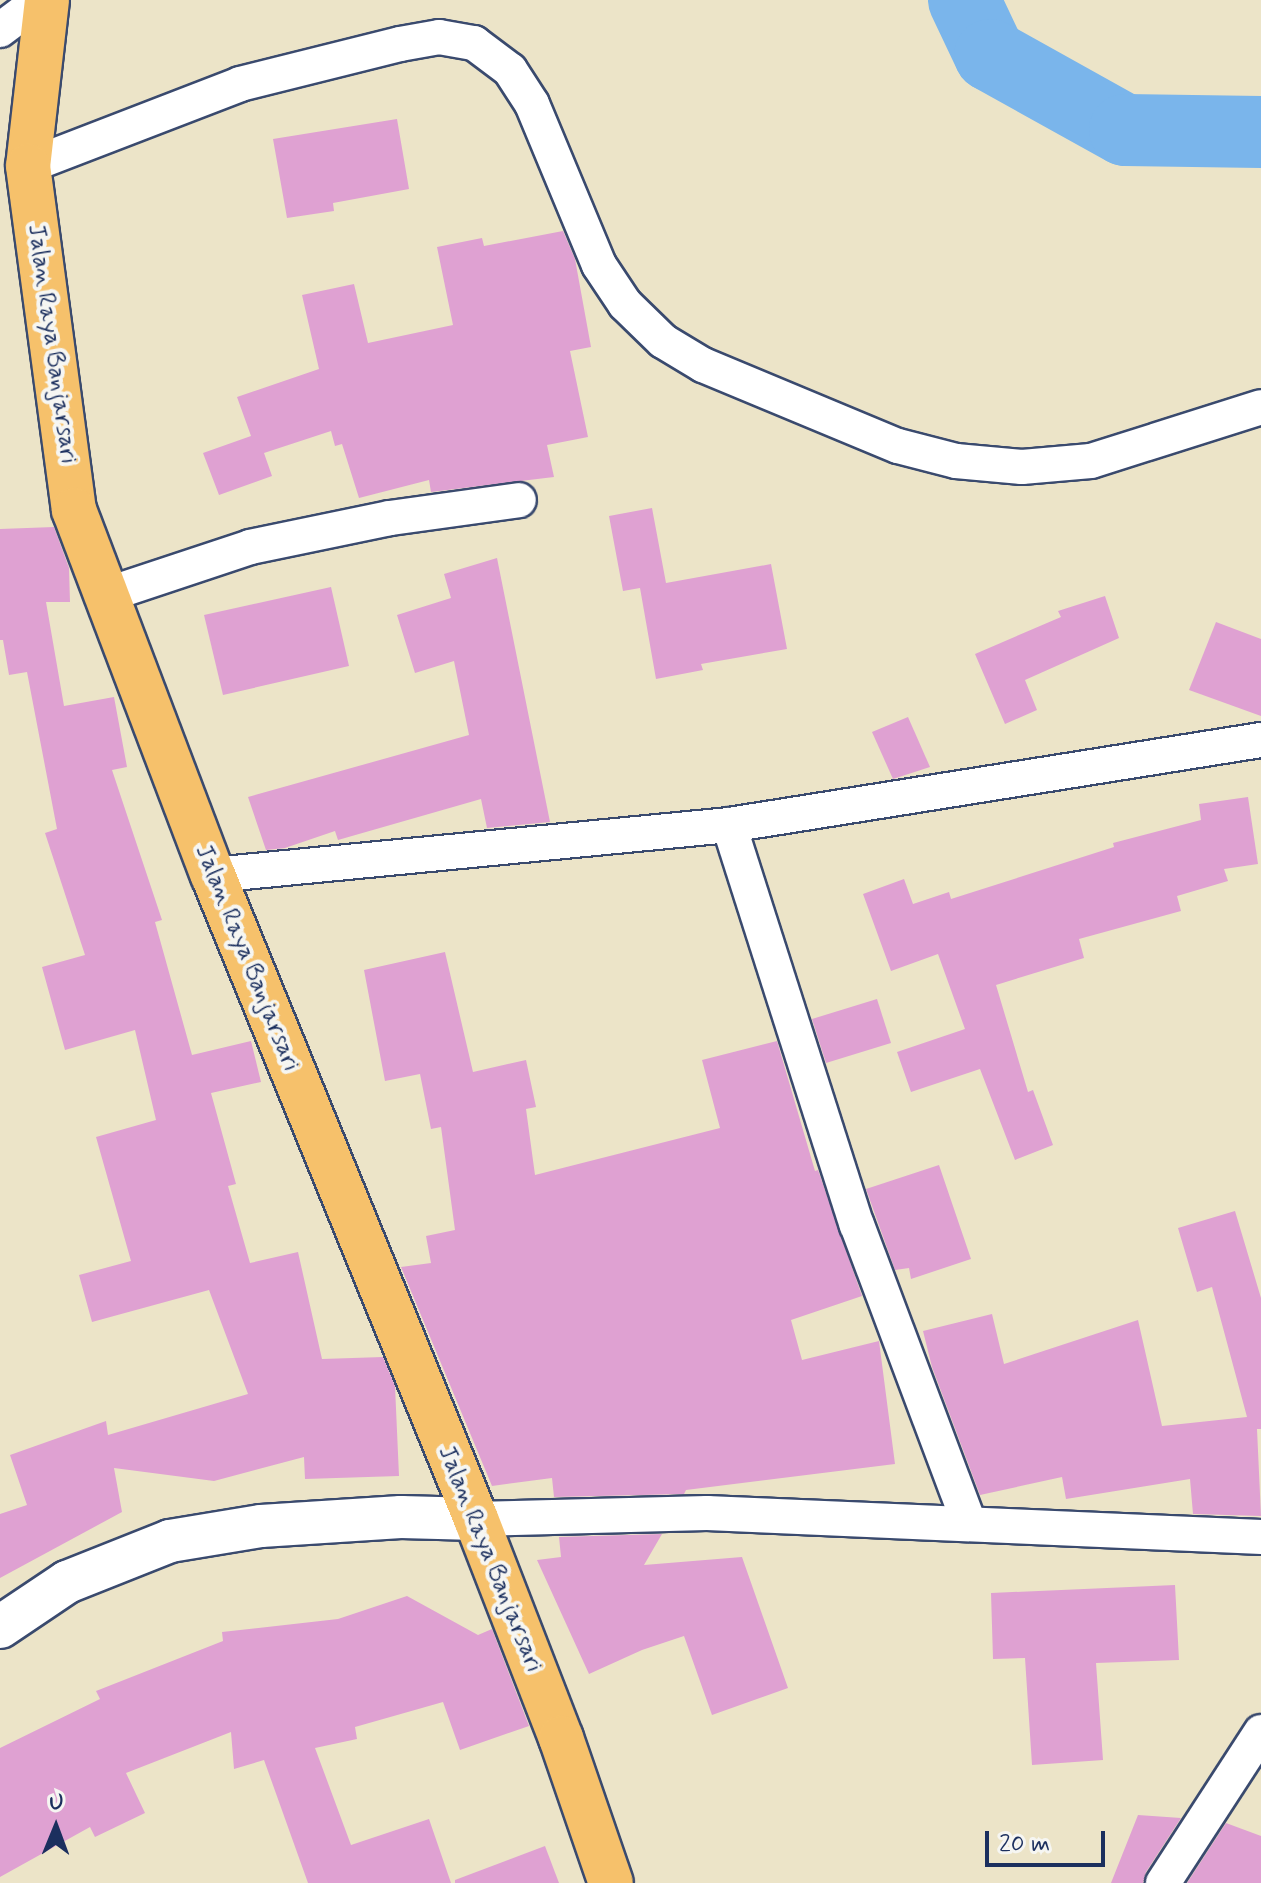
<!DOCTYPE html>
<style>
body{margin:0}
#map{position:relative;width:1261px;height:1883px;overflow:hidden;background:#ece4c8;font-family:Mynerve,sans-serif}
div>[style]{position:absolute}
.river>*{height:72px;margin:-36px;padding:0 36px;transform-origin:36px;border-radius:36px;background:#7ab5eb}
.building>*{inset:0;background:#dfa1d2}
.roads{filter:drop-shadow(2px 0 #3a4a6e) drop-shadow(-2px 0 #3a4a6e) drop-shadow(0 2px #3a4a6e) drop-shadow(0 -2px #3a4a6e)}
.minor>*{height:34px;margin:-17px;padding:0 17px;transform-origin:17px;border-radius:17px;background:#fff}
.tertiary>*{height:42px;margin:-21px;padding:0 21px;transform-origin:21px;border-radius:21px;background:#fff}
.trunk>*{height:44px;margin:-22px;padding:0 22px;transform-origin:22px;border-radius:22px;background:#f6c16b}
span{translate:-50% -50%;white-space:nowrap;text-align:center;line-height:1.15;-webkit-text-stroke:8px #f6f6f2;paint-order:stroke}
.street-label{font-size:24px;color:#1b2f5e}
.north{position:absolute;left:16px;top:1787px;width:80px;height:80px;-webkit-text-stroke:6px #f6f6f2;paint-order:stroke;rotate:1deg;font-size:22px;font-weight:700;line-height:32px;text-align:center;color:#1b2f5e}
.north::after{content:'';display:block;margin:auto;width:28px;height:36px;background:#1b2f5e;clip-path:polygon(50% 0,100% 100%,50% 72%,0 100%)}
.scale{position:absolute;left:985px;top:1831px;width:120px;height:36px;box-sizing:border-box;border:4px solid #1b2f5e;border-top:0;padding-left:10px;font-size:24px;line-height:28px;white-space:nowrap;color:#1b2f5e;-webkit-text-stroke:6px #f6f6f2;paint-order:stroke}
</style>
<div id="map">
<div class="river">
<div style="left:964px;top:0;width:61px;rotate:64.7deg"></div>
<div style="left:990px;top:55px;width:154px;rotate:29.1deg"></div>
<div style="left:1125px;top:130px;width:136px;rotate:0.8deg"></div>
</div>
<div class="building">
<div style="clip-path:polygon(397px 119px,409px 189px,333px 203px,334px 211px,287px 218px,273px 139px)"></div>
<div style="clip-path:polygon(563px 231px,575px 259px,591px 347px,570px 351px,588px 437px,547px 445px,554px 477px,431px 492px,429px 480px,359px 498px,342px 444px,335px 446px,331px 431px,264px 453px,272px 476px,219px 495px,203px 453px,251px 436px,237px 397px,319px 369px,302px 295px,354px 284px,368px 343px,453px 325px,437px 247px,482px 238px,484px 246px)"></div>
<div style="clip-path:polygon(652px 508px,666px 583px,771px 564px,787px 649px,701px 664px,703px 670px,656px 679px,640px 588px,623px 591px,609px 516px)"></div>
<div style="clip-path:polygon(54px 527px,69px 568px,70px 602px,46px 602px,64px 706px,114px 697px,127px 767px,112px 770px,162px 920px,155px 922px,192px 1055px,251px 1041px,261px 1082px,211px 1093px,236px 1184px,228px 1186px,250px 1263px,298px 1252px,322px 1359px,383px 1357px,395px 1386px,399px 1476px,305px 1479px,304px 1457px,214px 1481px,114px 1468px,122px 1512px,0 1578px,0 1514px,27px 1505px,10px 1455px,106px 1421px,108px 1435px,248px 1394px,209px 1290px,92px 1322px,79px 1275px,131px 1261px,96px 1137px,156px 1120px,135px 1030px,65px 1050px,42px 967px,85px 955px,45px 833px,57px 829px,27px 672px,9px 675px,3px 640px,0 640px,0 529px)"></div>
<div style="clip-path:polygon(497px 558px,550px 822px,487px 828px,481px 799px,338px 840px,335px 831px,285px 848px,266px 850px,248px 797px,469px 735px,454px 661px,415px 673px,397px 615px,451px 598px,444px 574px)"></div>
<div style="clip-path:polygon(331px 587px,349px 666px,223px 695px,204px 615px)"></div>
<div style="clip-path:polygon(1105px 596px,1119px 638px,1025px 680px,1037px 710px,1005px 724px,975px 654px,1061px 617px,1058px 611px)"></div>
<div style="clip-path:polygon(1216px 622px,1261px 639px,1261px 716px,1189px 690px)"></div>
<div style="clip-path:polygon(908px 717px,930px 767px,893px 779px,872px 732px)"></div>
<div style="clip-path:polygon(1248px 797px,1258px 864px,1224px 869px,1228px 881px,1177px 896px,1181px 911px,1079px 939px,1084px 958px,996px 985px,1028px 1092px,1033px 1090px,1053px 1145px,1015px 1160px,980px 1069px,911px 1092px,897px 1052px,965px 1029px,938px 954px,891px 971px,863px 894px,904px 879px,913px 904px,949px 892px,951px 899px,1114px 847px,1113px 843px,1201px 820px,1199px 804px)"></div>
<div style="clip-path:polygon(445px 952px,473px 1072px,526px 1060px,536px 1107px,526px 1109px,535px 1175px,720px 1128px,702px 1060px,777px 1041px,815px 1171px,818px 1170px,862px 1296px,791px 1320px,802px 1360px,879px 1341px,895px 1464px,686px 1490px,684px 1494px,554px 1497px,552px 1478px,492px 1486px,401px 1267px,431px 1263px,426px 1236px,455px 1230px,441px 1127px,431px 1129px,420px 1074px,385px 1081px,364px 970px)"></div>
<div style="clip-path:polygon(877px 999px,891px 1043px,826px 1063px,812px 1019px)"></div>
<div style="clip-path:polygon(939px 1165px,971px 1259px,911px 1279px,909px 1268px,895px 1270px,866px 1189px)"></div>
<div style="clip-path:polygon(1235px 1211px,1261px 1298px,1261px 1429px,1257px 1429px,1261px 1516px,1193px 1514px,1190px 1479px,1066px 1499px,1062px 1477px,980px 1495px,932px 1367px,923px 1331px,992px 1314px,1004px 1364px,1138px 1320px,1162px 1426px,1247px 1417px,1212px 1287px,1197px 1292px,1178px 1228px)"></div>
<div style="clip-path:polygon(662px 1534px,644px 1565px,742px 1557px,788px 1688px,712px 1715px,684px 1636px,642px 1650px,589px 1674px,537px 1560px,561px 1557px,559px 1537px)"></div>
<div style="clip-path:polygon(1175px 1585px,1179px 1660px,1096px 1663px,1103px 1760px,1032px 1765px,1025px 1658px,993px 1659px,991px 1593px)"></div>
<div style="clip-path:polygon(407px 1596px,478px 1635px,492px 1629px,529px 1726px,460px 1750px,443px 1702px,355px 1727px,357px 1739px,315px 1748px,351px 1845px,429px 1819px,451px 1883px,308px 1883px,264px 1760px,234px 1769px,231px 1732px,126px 1773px,145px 1813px,95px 1837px,90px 1827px,0 1877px,0 1748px,100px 1699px,96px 1691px,223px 1641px,222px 1632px,338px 1619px)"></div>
<div style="clip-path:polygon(1138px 1815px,1181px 1818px,1146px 1872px,1143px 1883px,1111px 1883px)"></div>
<div style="clip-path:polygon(1226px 1823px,1261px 1836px,1261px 1883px,1187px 1883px)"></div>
<div style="clip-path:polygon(545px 1846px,559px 1883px,455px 1883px,455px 1880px)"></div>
</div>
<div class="roads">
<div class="minor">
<div style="left:0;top:30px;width:50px;rotate:-36.9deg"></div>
<div style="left:28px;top:166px;width:227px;rotate:-21.1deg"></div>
<div style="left:240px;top:84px;width:165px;rotate:-14deg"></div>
<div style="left:400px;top:44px;width:40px;rotate:-10deg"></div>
<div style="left:439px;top:37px;width:36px;rotate:10deg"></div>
<div style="left:474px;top:43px;width:45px;rotate:36.9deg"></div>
<div style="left:510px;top:70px;width:40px;rotate:57.1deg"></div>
<div style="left:532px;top:104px;width:174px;rotate:67.4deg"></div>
<div style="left:599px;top:265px;width:47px;rotate:56.3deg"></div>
<div style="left:625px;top:304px;width:53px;rotate:44.2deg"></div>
<div style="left:663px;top:341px;width:47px;rotate:31deg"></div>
<div style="left:703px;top:365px;width:211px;rotate:22.6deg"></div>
<div style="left:898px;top:446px;width:60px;rotate:14.5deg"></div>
<div style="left:956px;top:461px;width:66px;rotate:5.2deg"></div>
<div style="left:1022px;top:467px;width:69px;rotate:-5deg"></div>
<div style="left:1091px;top:461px;width:178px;rotate:-17.6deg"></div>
<div style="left:106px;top:595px;width:152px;rotate:-18.4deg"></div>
<div style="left:250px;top:547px;width:143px;rotate:-11.7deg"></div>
<div style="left:390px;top:518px;width:130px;rotate:-7.9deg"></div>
<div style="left:729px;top:825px;width:420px;rotate:72.3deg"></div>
<div style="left:857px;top:1225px;width:318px;rotate:69.4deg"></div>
<div style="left:213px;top:875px;width:518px;rotate:-5.53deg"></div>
<div style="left:729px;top:825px;width:539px;rotate:-9.08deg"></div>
<div style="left:476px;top:1519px;width:231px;rotate:-1.5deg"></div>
<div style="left:707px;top:1513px;width:555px;rotate:2.48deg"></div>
<div style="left:1163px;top:1883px;width:180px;rotate:-57deg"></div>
</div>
<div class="tertiary">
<div style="left:0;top:1627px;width:81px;rotate:-33.9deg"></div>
<div style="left:67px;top:1582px;width:111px;rotate:-21.7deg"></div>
<div style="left:170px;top:1541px;width:92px;rotate:-9.4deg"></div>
<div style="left:261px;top:1526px;width:140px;rotate:-3.7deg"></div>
<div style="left:401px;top:1517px;width:75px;rotate:1.5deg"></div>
</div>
<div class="trunk">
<div style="left:47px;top:0;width:167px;rotate:96.5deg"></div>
<div style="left:28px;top:166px;width:347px;rotate:82.4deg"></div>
<div style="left:74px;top:510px;width:391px;rotate:69.2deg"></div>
<div style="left:213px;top:875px;width:696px;rotate:67.79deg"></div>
<div style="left:476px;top:1519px;width:235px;rotate:68.8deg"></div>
<div style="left:561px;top:1738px;width:153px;rotate:71deg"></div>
</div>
</div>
<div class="street-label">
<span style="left:52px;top:344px;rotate:82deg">Jalan Raya Banjarsari</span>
<span style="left:247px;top:958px;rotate:68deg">Jalan Raya Banjarsari</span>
<span style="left:490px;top:1559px;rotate:68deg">Jalan Raya Banjarsari</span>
</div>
<div class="north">U</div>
<div class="scale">20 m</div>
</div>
